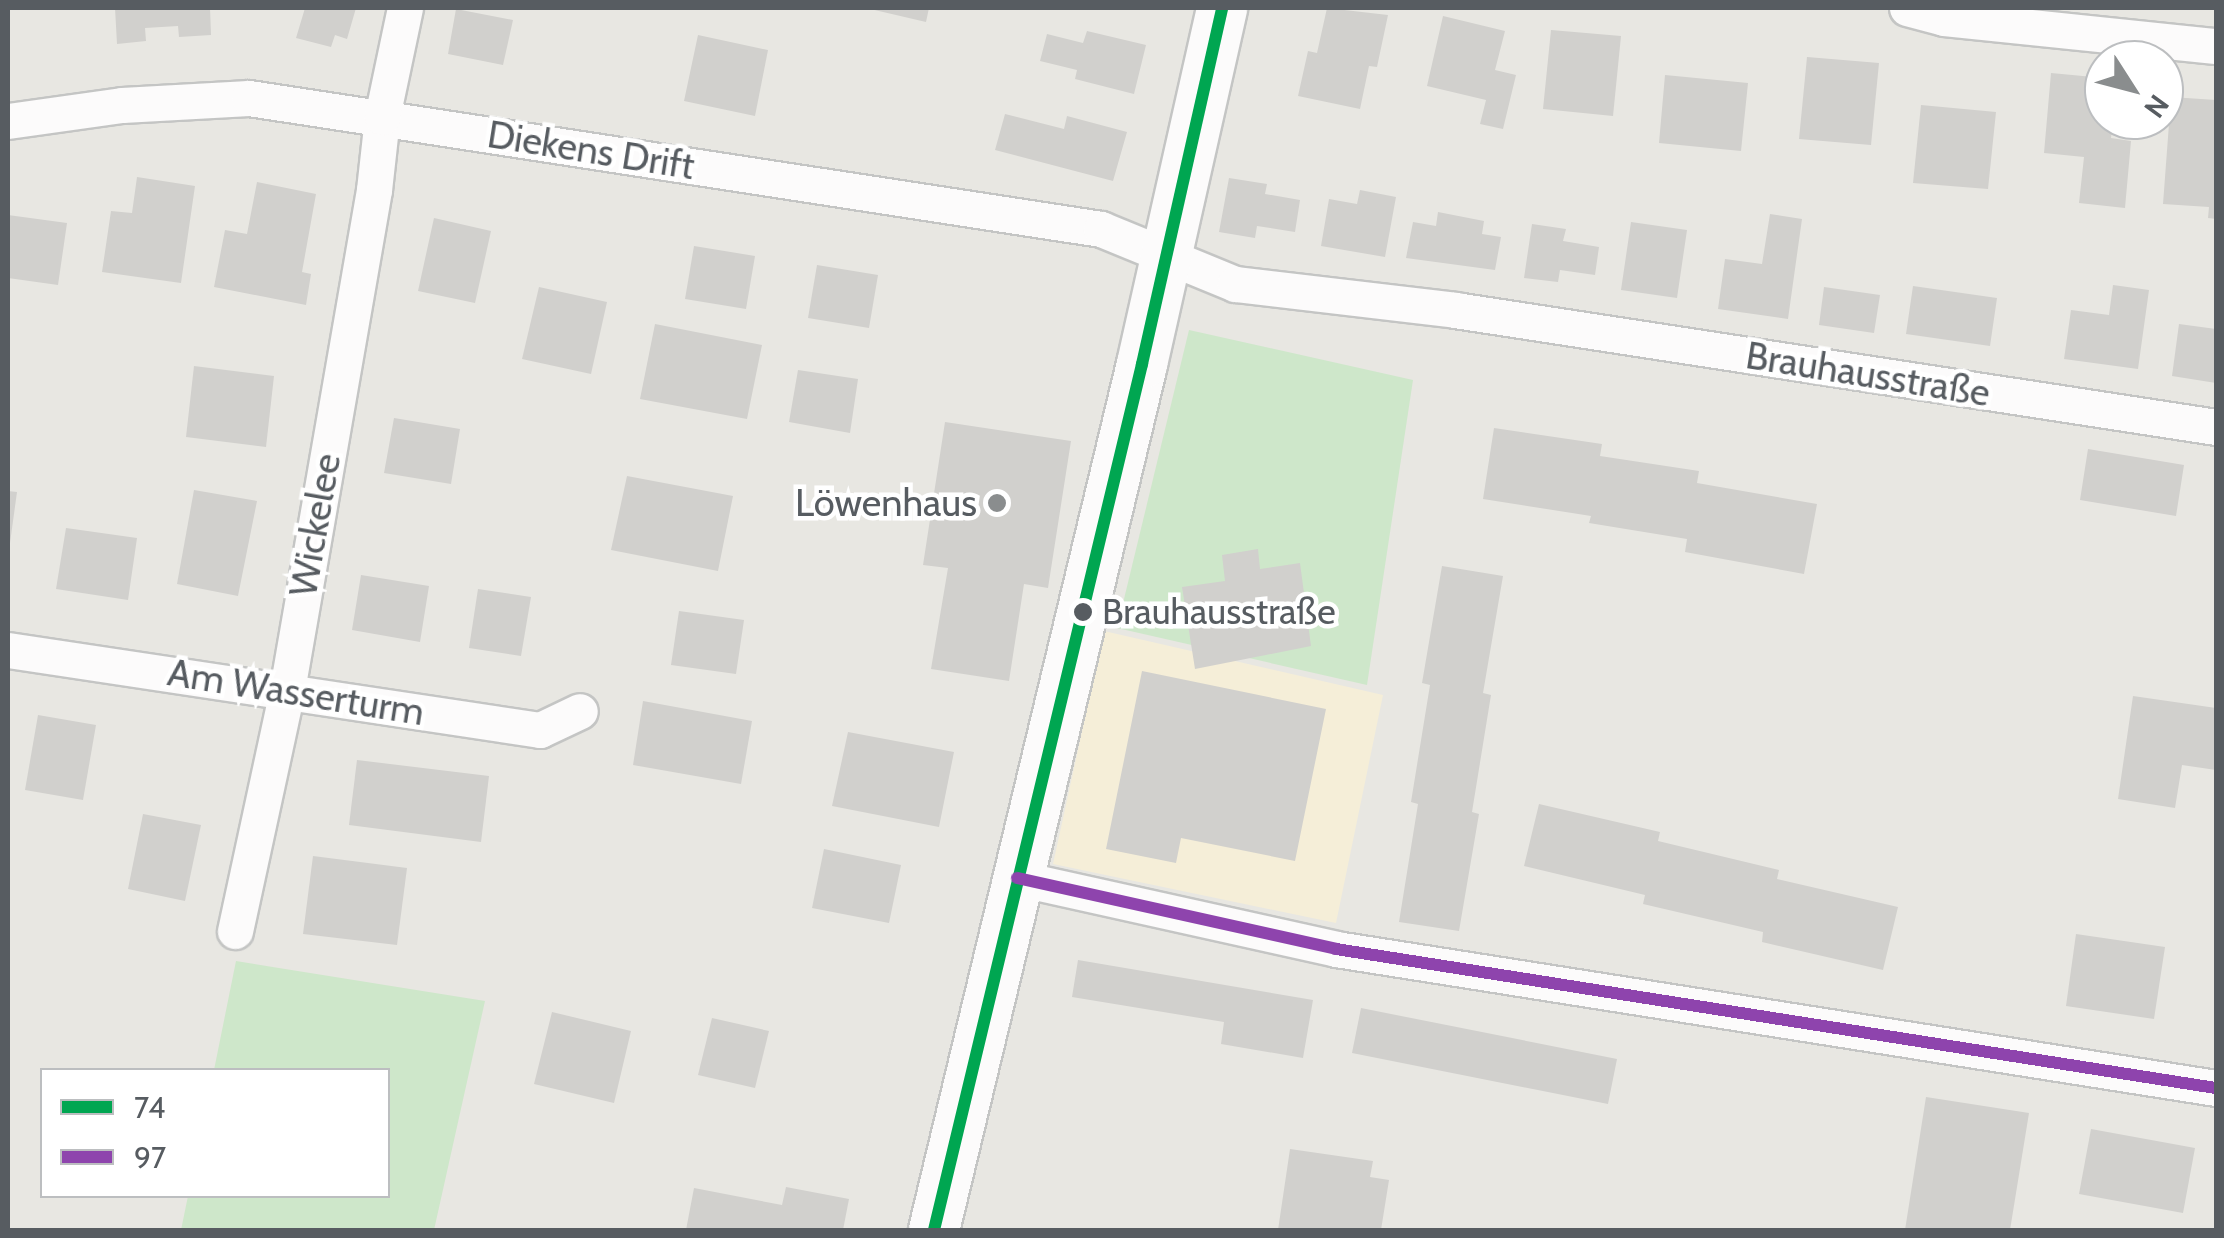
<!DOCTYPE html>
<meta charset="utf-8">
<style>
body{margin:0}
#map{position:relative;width:2224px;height:1238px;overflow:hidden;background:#e8e7e2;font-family:Cabin,sans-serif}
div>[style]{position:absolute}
.commercial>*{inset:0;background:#f5eed8}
.green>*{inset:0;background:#cee7ca}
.building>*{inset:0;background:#d1d0cd}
.roads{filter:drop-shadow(2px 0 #c4c5c4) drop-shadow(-2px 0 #c4c5c4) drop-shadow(0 2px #c4c5c4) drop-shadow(0 -2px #c4c5c4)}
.street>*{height:35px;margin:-17.5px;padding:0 17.5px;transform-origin:17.5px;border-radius:17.5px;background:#fcfbfb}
.secondary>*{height:50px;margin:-25px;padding:0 25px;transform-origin:25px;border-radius:25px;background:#fcfbfb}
.bus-1>*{height:12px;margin:-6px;padding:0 6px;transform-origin:6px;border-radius:6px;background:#00a651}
.bus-2>*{height:12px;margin:-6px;padding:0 6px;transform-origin:6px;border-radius:6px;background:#8e44ad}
.dots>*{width:28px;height:28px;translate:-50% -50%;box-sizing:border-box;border:5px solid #fff;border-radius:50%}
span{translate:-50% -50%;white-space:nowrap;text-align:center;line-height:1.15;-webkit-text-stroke:9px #fff;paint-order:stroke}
.bus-label{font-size:36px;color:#575c61}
.left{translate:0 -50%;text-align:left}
.street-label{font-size:38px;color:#575c61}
.poi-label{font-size:38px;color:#575c61}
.right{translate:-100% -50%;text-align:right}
.frame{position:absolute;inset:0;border:10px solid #575c61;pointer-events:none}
.legend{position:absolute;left:40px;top:1068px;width:350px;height:130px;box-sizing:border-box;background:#fff;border:2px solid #bcbec0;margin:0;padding:12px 18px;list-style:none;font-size:30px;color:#575c61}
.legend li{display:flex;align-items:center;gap:20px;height:50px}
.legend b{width:50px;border:2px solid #bcbec0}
.north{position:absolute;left:2084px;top:40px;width:100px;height:100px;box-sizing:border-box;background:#fff;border:2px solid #bcbec0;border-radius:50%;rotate:126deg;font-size:28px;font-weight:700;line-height:40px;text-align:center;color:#575c61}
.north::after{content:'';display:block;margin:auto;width:35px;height:45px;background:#8a8d8e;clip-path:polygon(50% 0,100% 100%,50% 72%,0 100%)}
</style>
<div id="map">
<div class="commercial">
<div style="clip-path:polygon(1104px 631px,1383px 695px,1336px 923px,1053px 864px)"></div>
</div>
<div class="green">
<div style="clip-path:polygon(1189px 330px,1413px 380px,1367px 685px,1117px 628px)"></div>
<div style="clip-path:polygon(236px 961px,485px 1001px,434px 1230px,181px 1230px,188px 1196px,388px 1196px,388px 1070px,214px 1070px)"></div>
</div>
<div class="building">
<div style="clip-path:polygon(115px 8px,210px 8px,211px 35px,179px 37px,178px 26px,145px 28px,146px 41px,117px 44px)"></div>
<div style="clip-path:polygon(305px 8px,356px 8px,347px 39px,335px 35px,331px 47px,296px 38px)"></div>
<div style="clip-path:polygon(866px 8px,929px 8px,926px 22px)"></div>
<div style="clip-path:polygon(1327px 8px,1388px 15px,1377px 67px,1369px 66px,1360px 109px,1298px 96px,1308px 51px,1317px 53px)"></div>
<div style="clip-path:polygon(456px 9px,513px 20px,503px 65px,448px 54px)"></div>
<div style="clip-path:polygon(1443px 16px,1505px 31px,1495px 70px,1516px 75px,1503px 129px,1480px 124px,1486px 100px,1427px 86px)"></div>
<div style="clip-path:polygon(1551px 30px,1621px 36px,1613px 116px,1543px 109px)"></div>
<div style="clip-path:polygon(1087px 31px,1146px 45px,1134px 94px,1075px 79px,1077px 70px,1040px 61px,1047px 34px,1083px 43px)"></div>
<div style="clip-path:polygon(698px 35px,768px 50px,755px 116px,684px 101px)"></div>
<div style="clip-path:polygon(1807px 57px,1879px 63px,1871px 145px,1799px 139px)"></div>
<div style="clip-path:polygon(2051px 73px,2104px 78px,2104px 120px,2113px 120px,2111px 138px,2131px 141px,2125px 208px,2079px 203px,2084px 157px,2044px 153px)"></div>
<div style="clip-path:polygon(1665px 75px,1748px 83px,1741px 151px,1659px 143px)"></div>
<div style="clip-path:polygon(2171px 97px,2216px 100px,2216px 219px,2208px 218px,2209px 207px,2163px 204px)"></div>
<div style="clip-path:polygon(1921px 105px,1996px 112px,1988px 189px,1913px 183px)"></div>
<div style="clip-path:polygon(1005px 114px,1064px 129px,1067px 116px,1127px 132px,1113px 181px,995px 150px)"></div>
<div style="clip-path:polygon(137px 177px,195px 186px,181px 283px,102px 272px,111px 211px,132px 213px)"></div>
<div style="clip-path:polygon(1229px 178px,1267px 184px,1265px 194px,1300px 200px,1295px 232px,1257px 226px,1255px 238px,1219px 232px)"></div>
<div style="clip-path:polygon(257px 182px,316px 194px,302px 272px,311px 274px,306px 305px,214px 287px,225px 230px,247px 234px)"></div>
<div style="clip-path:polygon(1360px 190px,1396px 197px,1385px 257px,1321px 246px,1329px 199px,1357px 204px)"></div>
<div style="clip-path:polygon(1438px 212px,1484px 221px,1482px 234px,1501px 237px,1495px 270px,1406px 258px,1413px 222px,1436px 226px)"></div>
<div style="clip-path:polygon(1770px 214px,1802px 219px,1788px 319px,1718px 309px,1725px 259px,1762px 264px)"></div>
<div style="clip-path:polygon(8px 215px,67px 223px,58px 285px,8px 278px)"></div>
<div style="clip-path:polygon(434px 218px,491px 231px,475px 303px,418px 291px)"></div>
<div style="clip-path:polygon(1631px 222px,1687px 230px,1677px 298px,1621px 290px)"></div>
<div style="clip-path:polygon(1532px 224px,1566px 229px,1563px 241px,1599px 247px,1595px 275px,1560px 270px,1558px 282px,1524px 278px)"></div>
<div style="clip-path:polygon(694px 246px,755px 256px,746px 309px,685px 299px)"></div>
<div style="clip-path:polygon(817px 265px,878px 275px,869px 328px,808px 318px)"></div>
<div style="clip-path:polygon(2113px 285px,2149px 290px,2138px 369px,2064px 359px,2071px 310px,2109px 315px)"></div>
<div style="clip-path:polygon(1913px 286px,1997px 298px,1990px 346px,1906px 334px)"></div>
<div style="clip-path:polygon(539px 287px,607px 302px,591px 374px,522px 359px)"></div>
<div style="clip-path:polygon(1824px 287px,1880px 295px,1874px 333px,1819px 325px)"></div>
<div style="clip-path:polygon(655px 324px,762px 345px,747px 419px,640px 399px)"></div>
<div style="clip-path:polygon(2179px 324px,2216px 329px,2216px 383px,2172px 376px)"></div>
<div style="clip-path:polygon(194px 366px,274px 376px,266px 447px,186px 437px)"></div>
<div style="clip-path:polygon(798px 370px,858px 379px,850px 433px,789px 422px)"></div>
<div style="clip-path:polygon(394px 418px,460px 429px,451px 484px,384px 473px)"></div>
<div style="clip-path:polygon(945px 422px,1071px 441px,1048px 588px,1024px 584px,1009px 681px,931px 669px,948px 568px,923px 565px)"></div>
<div style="clip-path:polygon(1494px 428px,1602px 444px,1600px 456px,1699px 471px,1697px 483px,1817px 504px,1804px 574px,1685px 552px,1687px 539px,1589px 523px,1591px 516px,1483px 499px)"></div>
<div style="clip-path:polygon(2088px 449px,2184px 465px,2176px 516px,2080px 500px)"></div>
<div style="clip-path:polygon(627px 476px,733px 496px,718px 571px,611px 550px)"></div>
<div style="clip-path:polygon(194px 490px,257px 501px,238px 596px,177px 584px)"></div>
<div style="clip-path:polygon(8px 491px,17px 492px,10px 543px,8px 542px)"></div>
<div style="clip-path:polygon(66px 528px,137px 538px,128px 600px,56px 589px)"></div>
<div style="clip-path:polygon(1258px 549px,1260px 569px,1300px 563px,1311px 646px,1195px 669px,1182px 587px,1225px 581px,1222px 555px)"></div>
<div style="clip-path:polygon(1442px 566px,1503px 576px,1483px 693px,1491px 695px,1472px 812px,1479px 814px,1459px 931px,1399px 922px,1418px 804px,1411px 802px,1430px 685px,1422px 683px)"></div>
<div style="clip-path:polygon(361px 575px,429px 586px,420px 642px,352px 630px)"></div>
<div style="clip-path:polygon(478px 589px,531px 597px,521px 656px,469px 648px)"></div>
<div style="clip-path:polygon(679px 611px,744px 620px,736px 674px,671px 665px)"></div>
<div style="clip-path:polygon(1142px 671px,1326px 709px,1295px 861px,1181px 838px,1176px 863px,1106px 849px)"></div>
<div style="clip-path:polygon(2133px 696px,2216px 708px,2216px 770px,2182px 765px,2175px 808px,2118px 799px)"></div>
<div style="clip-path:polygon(643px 701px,752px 721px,741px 784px,633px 765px)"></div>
<div style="clip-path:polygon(38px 715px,96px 725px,83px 800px,25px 790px)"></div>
<div style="clip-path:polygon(848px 732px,954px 752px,939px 827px,832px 806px)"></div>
<div style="clip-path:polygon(357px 760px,489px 776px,481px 842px,349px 825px)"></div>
<div style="clip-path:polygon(1539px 804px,1660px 832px,1658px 841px,1779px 870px,1777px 879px,1898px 907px,1883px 970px,1762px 942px,1763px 932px,1643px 904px,1645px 895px,1524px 866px)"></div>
<div style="clip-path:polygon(143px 814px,201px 825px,185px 901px,128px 889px)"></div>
<div style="clip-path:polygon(824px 849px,901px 865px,889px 923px,812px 908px)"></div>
<div style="clip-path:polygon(313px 856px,407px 868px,397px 945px,303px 934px)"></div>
<div style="clip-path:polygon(2076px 934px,2165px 947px,2154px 1019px,2066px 1006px)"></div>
<div style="clip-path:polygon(1078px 960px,1313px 1000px,1303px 1058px,1221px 1044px,1224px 1022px,1072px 997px)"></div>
<div style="clip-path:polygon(1361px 1008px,1617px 1059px,1608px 1104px,1352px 1053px)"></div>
<div style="clip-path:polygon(552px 1012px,631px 1031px,614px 1103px,534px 1084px)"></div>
<div style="clip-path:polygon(712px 1018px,769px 1031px,755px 1088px,698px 1075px)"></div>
<div style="clip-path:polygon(1926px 1097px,2029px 1113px,2010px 1230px,1905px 1230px)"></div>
<div style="clip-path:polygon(2091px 1129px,2195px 1148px,2183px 1213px,2079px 1194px)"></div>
<div style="clip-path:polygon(1290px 1149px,1373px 1161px,1370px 1177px,1389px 1180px,1381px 1230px,1278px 1230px)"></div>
<div style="clip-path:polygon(786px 1187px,849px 1199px,843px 1230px,686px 1230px,694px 1188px,782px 1205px)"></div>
</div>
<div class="roads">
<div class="street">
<div style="left:1907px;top:8px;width:38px;rotate:15deg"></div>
<div style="left:1944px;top:18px;width:273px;rotate:5.9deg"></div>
<div style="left:8px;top:121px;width:115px;rotate:-8deg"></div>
<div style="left:122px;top:105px;width:127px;rotate:-3.2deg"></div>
<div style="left:249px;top:98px;width:862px;rotate:8.74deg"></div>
<div style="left:1101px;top:229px;width:145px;rotate:22.3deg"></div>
<div style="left:1235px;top:284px;width:222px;rotate:6.7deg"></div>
<div style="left:1455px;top:310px;width:770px;rotate:8.74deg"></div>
<div style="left:8px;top:650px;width:538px;rotate:8.55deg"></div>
<div style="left:540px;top:730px;width:44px;rotate:-25.4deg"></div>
<div style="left:1017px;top:878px;width:327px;rotate:12.5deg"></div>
<div style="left:1336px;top:949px;width:891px;rotate:8.98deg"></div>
<div style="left:235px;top:931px;width:247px;rotate:-77.8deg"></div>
<div style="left:287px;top:690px;width:508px;rotate:-80.13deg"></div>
<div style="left:374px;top:190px;width:73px;rotate:-83.7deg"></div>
<div style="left:382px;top:117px;width:111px;rotate:-78.1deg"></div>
</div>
<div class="secondary">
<div style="left:934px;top:1230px;width:891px;rotate:-76.49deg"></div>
<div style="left:1142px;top:364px;width:365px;rotate:-77.3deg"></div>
</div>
</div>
<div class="bus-1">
<div style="left:934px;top:1230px;width:891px;rotate:-76.49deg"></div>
<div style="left:1142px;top:364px;width:365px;rotate:-77.3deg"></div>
</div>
<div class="bus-2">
<div style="left:1017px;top:878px;width:327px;rotate:12.5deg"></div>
<div style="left:1336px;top:949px;width:891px;rotate:8.98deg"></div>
</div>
<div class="dots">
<div style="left:997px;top:503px;background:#8a8d8e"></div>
<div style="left:1083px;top:612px;background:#575c61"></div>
</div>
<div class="bus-label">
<span class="left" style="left:1102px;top:612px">Brauhausstraße</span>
</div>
<div class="street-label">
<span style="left:591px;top:150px;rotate:9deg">Diekens Drift</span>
<span style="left:1868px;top:374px;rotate:9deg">Brauhausstraße</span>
<span style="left:315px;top:525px;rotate:-80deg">Wickelee</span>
<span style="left:296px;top:692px;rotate:9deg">Am Wasserturm</span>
</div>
<div class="poi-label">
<span class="right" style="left:977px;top:503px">Löwenhaus</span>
</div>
<div class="frame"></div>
<ul class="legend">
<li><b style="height:12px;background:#00a651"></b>74</li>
<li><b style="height:12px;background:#8e44ad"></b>97</li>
</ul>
<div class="north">N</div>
</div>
